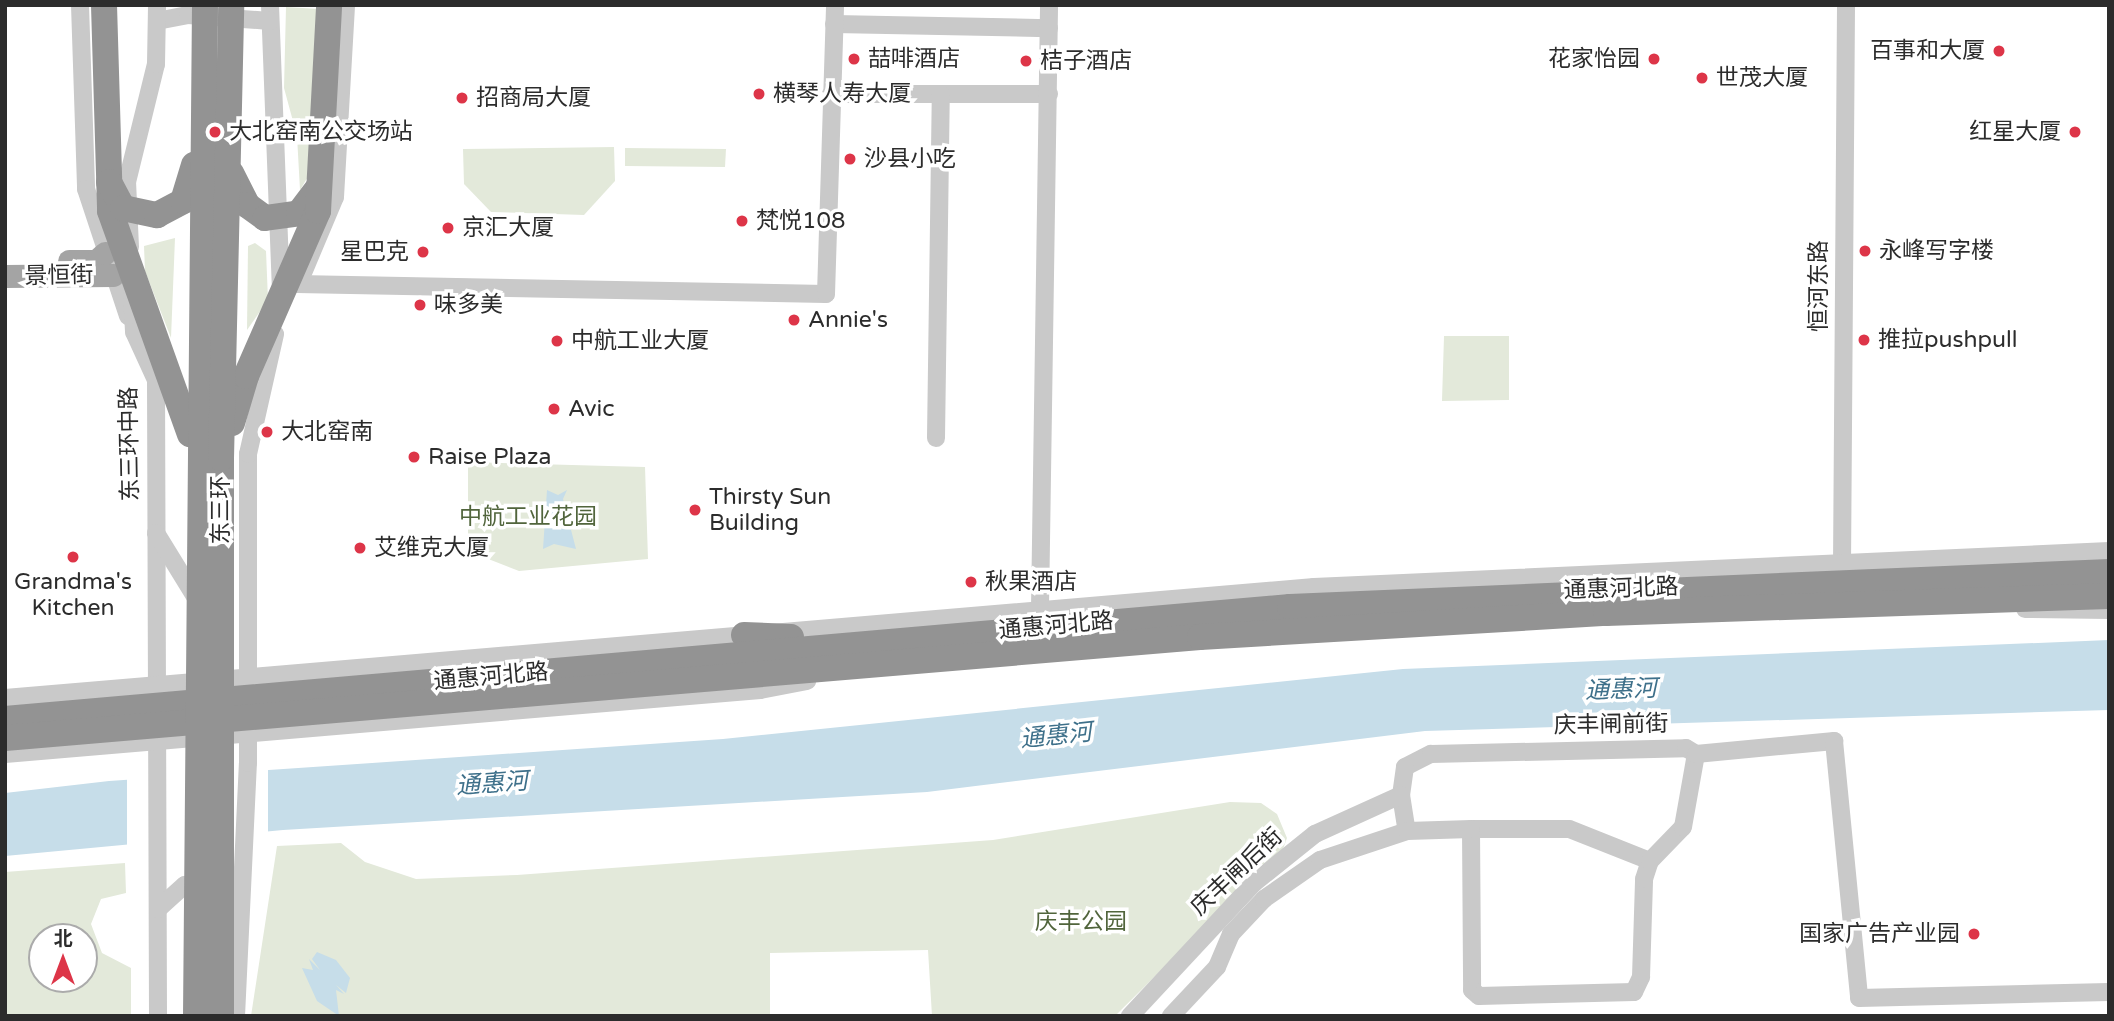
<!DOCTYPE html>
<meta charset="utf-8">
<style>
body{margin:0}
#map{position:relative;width:2114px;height:1021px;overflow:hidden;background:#fff;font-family:"Varela Round","Noto Sans SC",sans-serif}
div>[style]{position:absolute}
.green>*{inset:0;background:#e3e9da}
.water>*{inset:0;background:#c6dde9}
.pier>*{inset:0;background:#fff}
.minor>*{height:18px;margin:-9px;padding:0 9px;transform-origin:9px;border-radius:9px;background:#c9c9c9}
.major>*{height:23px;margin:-11.5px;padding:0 11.5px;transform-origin:11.5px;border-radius:11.5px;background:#a4a4a4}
.highway>*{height:26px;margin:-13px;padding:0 13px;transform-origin:13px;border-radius:13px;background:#939393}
.dots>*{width:19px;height:19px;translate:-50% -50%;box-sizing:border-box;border:4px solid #fff;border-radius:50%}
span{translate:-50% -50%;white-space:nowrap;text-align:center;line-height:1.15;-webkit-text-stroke:7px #fff;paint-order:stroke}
.poi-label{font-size:23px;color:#2c2c2c}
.right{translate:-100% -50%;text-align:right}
.left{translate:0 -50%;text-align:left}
.street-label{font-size:23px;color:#2c2c2c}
.park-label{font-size:23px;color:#51653c}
.water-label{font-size:24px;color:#3e708a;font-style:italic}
.frame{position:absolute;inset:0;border:7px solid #2c2c2c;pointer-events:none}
.north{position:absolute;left:28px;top:923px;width:70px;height:70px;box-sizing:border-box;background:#fff;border:2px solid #ababab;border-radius:50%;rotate:0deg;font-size:19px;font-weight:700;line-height:28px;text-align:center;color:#2c2c2c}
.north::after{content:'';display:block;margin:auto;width:24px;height:32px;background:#dd3548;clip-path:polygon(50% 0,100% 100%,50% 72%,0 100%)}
</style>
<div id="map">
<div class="green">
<div style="clip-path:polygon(286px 7px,319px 9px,315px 165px,300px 190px,297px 136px,284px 88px)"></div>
<div style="clip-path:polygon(614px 147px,615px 181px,584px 215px,491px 212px,464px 184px,463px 149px)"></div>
<div style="clip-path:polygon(625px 148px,726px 149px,725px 167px,625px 166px)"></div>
<div style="clip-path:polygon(175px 238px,171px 338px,145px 271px,144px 246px)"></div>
<div style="clip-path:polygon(255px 243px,266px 251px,268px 300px,247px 330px,248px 246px)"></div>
<div style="clip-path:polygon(1444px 336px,1509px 336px,1509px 400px,1442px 401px)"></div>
<div style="clip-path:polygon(468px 462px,645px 467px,648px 559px,519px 571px,468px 551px)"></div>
<div style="clip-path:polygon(1230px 802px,1261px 803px,1277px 814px,1287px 838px,1283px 849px,1115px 1016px,932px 1016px,928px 950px,770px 953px,770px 1016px,251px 1016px,277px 846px,341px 843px,365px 862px,416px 879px,517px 875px,993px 840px)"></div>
<div style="clip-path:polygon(evenodd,125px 863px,126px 893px,101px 899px,91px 924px,102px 953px,131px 968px,131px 1016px,5px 1016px,5px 872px,125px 863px,42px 937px,84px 937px,84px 979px,42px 979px,42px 937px)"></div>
</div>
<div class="water">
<div style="clip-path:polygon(547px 490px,558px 495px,567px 490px,563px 499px,576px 549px,554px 544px,543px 549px)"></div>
<div style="clip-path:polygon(2109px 640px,2109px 710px,1425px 731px,927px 792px,283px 830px,5px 856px,5px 793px,109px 781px,723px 739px,1403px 669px)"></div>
<div style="clip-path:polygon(317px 952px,336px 960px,350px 978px,346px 993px,336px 985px,344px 994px,336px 990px,339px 1016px,317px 1001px,302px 968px,313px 970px,309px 959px,320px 970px,312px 959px)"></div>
</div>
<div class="pier">
<div style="clip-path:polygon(268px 766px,268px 835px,127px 851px,127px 776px)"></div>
</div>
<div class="minor">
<div style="left:80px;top:5px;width:184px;rotate:88.1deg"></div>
<div style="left:86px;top:189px;width:134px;rotate:71.7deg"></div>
<div style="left:270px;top:5px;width:284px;rotate:87.8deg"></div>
<div style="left:157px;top:21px;width:32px;rotate:-11deg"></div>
<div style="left:188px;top:15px;width:82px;rotate:4.2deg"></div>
<div style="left:834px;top:24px;width:215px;rotate:1.1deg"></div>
<div style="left:831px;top:94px;width:218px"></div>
<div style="left:130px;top:247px;width:65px;rotate:-92.6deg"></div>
<div style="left:127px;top:182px;width:122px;rotate:-76.2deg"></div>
<div style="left:156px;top:64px;width:59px;rotate:-89deg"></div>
<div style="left:303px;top:273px;width:82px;rotate:-67.2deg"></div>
<div style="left:335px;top:197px;width:192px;rotate:-86.7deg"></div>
<div style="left:297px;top:284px;width:529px;rotate:1.08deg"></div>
<div style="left:826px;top:294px;width:289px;rotate:-88.2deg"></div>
<div style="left:132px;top:293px;width:39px;rotate:87deg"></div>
<div style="left:134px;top:332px;width:53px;rotate:65.4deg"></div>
<div style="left:156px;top:380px;width:636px;rotate:89.82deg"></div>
<div style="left:936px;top:438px;width:344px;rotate:-89.2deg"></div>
<div style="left:156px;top:533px;width:76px;rotate:58.4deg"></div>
<div style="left:1842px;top:566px;width:561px;rotate:-89.59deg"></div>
<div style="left:1040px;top:608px;width:603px;rotate:-89.14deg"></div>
<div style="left:2025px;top:609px;width:84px;rotate:0.7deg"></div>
<div style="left:5px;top:698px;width:1314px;rotate:-4.85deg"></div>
<div style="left:1314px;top:587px;width:796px;rotate:-2.59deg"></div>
<div style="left:5px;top:754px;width:758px;rotate:-4.85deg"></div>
<div style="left:760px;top:690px;width:48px;rotate:-10.8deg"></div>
<div style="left:1405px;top:767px;width:29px;rotate:-27deg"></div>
<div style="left:1431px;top:754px;width:255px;rotate:-1.3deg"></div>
<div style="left:1686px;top:748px;width:12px;rotate:31deg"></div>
<div style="left:1405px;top:767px;width:28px;rotate:98deg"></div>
<div style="left:1401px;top:795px;width:36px;rotate:81deg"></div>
<div style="left:1650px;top:861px;width:87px;rotate:-158.4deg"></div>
<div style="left:1569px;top:829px;width:98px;rotate:180deg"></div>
<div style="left:1471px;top:829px;width:161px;rotate:89.6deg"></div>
<div style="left:1472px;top:990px;width:9px;rotate:41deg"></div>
<div style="left:1479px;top:996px;width:155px;rotate:-1.5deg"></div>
<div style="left:1634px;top:992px;width:17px;rotate:-65deg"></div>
<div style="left:1641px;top:977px;width:98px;rotate:-88.2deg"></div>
<div style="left:1644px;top:879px;width:19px;rotate:-72deg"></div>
<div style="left:1650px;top:861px;width:47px;rotate:-45.9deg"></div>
<div style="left:1683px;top:827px;width:74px;rotate:-79.9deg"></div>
<div style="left:1696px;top:754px;width:139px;rotate:-5.4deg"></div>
<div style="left:1834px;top:741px;width:258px;rotate:84.4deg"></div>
<div style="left:1859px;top:998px;width:250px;rotate:-1.4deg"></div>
<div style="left:158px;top:909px;width:36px;rotate:-42deg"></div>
<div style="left:185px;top:885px;width:21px;rotate:-8deg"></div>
<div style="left:236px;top:1016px;width:253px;rotate:-87.3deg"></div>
<div style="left:248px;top:763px;width:309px;rotate:-90deg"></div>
<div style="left:248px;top:454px;width:123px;rotate:-77.3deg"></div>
<div style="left:1130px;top:1016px;width:182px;rotate:-47deg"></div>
<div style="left:1254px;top:883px;width:78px;rotate:-38.8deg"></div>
<div style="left:1315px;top:834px;width:94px;rotate:-24.4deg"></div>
<div style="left:1171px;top:1016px;width:67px;rotate:-46.8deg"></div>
<div style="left:1217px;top:967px;width:36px;rotate:-67deg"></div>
<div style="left:1231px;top:934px;width:48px;rotate:-46.7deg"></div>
<div style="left:1264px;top:899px;width:68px;rotate:-34.9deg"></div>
<div style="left:1320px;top:860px;width:92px;rotate:-18.4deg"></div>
<div style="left:1407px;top:831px;width:64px;rotate:-1.8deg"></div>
</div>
<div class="major">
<div style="left:69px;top:261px;width:27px"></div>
<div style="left:96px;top:261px;width:12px;rotate:-42deg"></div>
<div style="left:5px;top:276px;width:108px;rotate:-0.5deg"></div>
</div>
<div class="highway">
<div style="left:104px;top:5px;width:206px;rotate:88.3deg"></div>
<div style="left:110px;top:211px;width:237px;rotate:70.3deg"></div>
<div style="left:231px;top:173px;width:36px;rotate:63deg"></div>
<div style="left:247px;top:205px;width:22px;rotate:36deg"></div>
<div style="left:265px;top:218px;width:34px;rotate:-8deg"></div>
<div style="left:299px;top:213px;width:31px;rotate:-53deg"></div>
<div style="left:109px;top:182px;width:30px;rotate:62deg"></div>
<div style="left:123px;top:208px;width:35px;rotate:12deg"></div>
<div style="left:157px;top:215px;width:30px;rotate:-28deg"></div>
<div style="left:183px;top:201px;width:38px;rotate:-73deg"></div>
<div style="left:232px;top:423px;width:49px;rotate:-73.4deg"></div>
<div style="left:246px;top:376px;width:180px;rotate:-66.4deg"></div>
<div style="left:318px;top:211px;width:206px;rotate:-86.9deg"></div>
<div style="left:744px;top:635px;width:47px;rotate:2.4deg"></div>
<div style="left:5px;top:719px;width:1290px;rotate:-4.98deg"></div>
<div style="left:1290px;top:607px;width:820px;rotate:-2.45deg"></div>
<div style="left:5px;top:738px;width:1199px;rotate:-4.83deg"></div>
<div style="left:1200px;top:637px;width:407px;rotate:-3.4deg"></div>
<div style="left:1606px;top:613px;width:503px;rotate:-1.94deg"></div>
<div style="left:196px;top:1016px;width:1011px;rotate:-89.49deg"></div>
<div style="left:221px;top:1016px;width:558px;rotate:-90deg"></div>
<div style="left:221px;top:458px;width:453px;rotate:-88.7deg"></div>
</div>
<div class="dots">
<div style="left:1999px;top:51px;background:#dd3548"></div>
<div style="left:854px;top:59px;background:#dd3548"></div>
<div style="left:1654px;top:59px;background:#dd3548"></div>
<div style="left:1026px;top:61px;background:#dd3548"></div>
<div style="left:1702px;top:78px;background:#dd3548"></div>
<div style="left:759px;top:94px;background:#dd3548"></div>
<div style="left:462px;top:98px;background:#dd3548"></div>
<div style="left:215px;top:132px;background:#dd3548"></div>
<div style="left:2075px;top:132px;background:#dd3548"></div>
<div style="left:850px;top:159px;background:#dd3548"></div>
<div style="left:742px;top:221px;background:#dd3548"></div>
<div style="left:448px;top:228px;background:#dd3548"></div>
<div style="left:1865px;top:251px;background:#dd3548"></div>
<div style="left:423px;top:252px;background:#dd3548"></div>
<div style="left:420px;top:305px;background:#dd3548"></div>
<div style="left:794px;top:320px;background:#dd3548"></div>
<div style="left:1864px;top:340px;background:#dd3548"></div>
<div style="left:557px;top:341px;background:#dd3548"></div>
<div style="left:554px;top:409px;background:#dd3548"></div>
<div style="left:267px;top:432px;background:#dd3548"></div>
<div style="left:414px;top:457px;background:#dd3548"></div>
<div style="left:695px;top:510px;background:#dd3548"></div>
<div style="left:360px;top:548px;background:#dd3548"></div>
<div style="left:73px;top:557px;background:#dd3548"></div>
<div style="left:971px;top:582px;background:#dd3548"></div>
<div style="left:1974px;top:934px;background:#dd3548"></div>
</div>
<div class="poi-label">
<span class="right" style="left:1985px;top:51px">百事和大厦</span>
<span class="left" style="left:868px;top:59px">喆啡酒店</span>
<span class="right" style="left:1640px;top:59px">花家怡园</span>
<span class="left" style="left:1040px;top:61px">桔子酒店</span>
<span class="left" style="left:1716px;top:78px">世茂大厦</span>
<span class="left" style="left:773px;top:94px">横琴人寿大厦</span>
<span class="left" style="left:476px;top:98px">招商局大厦</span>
<span class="left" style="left:229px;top:132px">大北窑南公交场站</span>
<span class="right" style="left:2061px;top:132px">红星大厦</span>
<span class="left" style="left:864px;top:159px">沙县小吃</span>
<span class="left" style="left:756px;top:221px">梵悦108</span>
<span class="left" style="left:462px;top:228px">京汇大厦</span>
<span class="left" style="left:1879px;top:251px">永峰写字楼</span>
<span class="right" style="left:409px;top:252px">星巴克</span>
<span class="left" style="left:434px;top:305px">味多美</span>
<span class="left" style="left:808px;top:320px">Annie's</span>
<span class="left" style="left:1878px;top:340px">推拉pushpull</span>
<span class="left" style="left:571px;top:341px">中航工业大厦</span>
<span class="left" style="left:568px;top:409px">Avic</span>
<span class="left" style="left:281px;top:432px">大北窑南</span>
<span class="left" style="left:428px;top:457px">Raise Plaza</span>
<span class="left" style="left:709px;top:510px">Thirsty Sun<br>Building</span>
<span class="left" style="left:374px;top:548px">艾维克大厦</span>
<span style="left:73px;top:595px">Grandma's<br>Kitchen</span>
<span class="left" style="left:985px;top:582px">秋果酒店</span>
<span class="right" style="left:1960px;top:934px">国家广告产业园</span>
</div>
<div class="street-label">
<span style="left:59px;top:276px;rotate:-1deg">景恒街</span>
<span style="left:1819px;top:286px;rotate:-90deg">恒河东路</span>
<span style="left:130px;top:444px;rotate:-91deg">东三环中路</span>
<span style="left:221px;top:510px;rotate:-90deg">东三环</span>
<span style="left:1621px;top:589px;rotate:-2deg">通惠河北路</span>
<span style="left:1056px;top:626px;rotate:-5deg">通惠河北路</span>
<span style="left:491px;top:677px;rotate:-5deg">通惠河北路</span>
<span style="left:1611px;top:725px;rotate:-1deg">庆丰闸前街</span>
<span style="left:1237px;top:872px;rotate:-43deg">庆丰闸后街</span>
</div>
<div class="park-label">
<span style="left:528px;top:517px">中航工业花园</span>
<span style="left:1081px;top:922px">庆丰公园</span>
</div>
<div class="water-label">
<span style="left:1621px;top:690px;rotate:-2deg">通惠河</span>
<span style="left:1056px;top:736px;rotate:-6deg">通惠河</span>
<span style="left:492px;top:784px;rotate:-4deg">通惠河</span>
</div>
<div class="frame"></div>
<div class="north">北</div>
</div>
